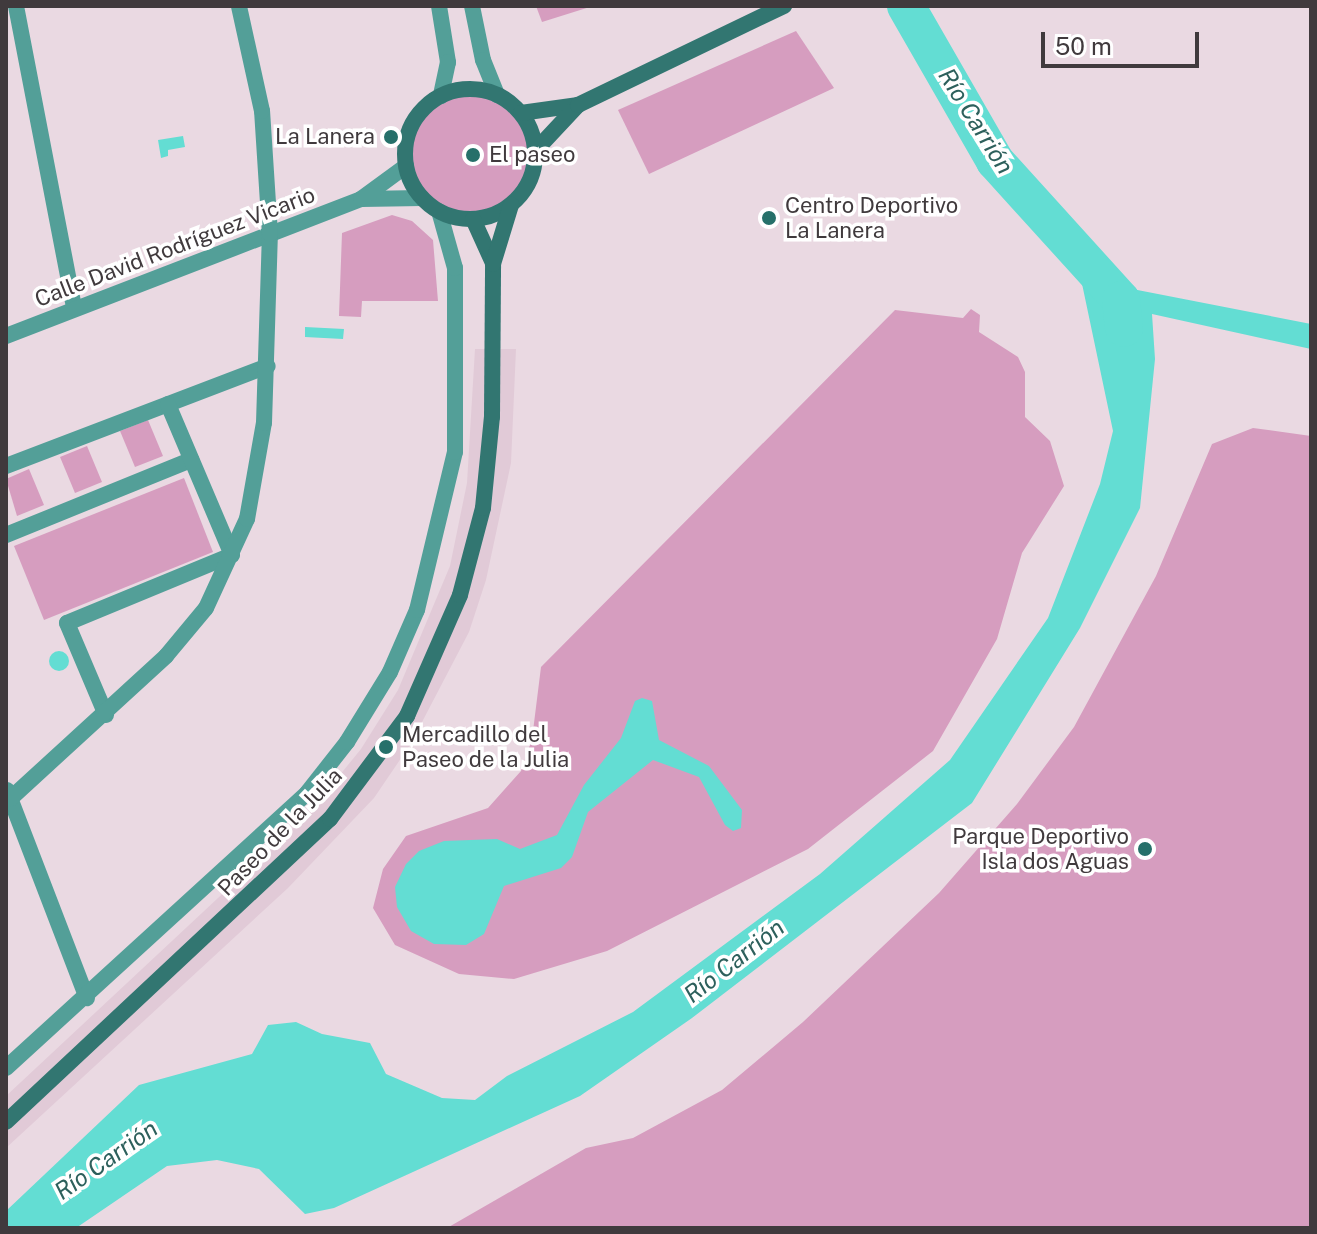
<!DOCTYPE html>
<meta charset="utf-8">
<style>
body{margin:0}
#map{position:relative;width:1317px;height:1234px;overflow:hidden;background:#ead9e2;font-family:"Public Sans",sans-serif}
div>[style]{position:absolute}
.built>*{inset:0;background:#e1cad7}
.green>*{inset:0;background:#d69dbf}
.round{border-radius:50%}
.water>*{inset:0;background:#63ddd3}
.river>*{height:38px;margin:-19px;padding:0 19px;transform-origin:19px;border-radius:19px;background:#63ddd3}
.street>*{height:16px;margin:-8px;padding:0 8px;transform-origin:8px;border-radius:8px;background:#539f98}
.secondary>*{height:16px;margin:-8px;padding:0 8px;transform-origin:8px;border-radius:8px;background:#327671}
.secondary>.ring{margin:-8px;padding:0;box-sizing:content-box;background:none;border:16px solid #327671;border-radius:50%}
.dots>*{width:22px;height:22px;translate:-50% -50%;box-sizing:border-box;border:4px solid #fff;border-radius:50%}
span{translate:-50% -50%;white-space:nowrap;text-align:center;line-height:1.15;-webkit-text-stroke:7px #fff;paint-order:stroke}
.poi-label{font-size:22px;color:#403a3d}
.right{translate:-100% -50%;text-align:right}
.left{translate:0 -50%;text-align:left}
.street-label{font-size:22px;color:#403a3d}
.water-label{font-size:24px;color:#2d605c;font-style:italic}
.frame{position:absolute;inset:0;border:8px solid #403a3d;pointer-events:none}
.scale{position:absolute;left:1041px;top:32px;width:158px;height:36px;box-sizing:border-box;border:4px solid #403a3d;border-top:0;padding-left:10px;font-size:24px;line-height:28px;white-space:nowrap;color:#403a3d;-webkit-text-stroke:6px #fff;paint-order:stroke}
</style>
<div id="map">
<div class="built">
<div style="clip-path:polygon(475px 349px,516px 349px,511px 463px,486px 580px,469px 632px,410px 745px,374px 798px,288px 888px,6px 1148px,6px 1096px,308px 814px,361px 749px,398px 690px,450px 566px,467px 483px)"></div>
</div>
<div class="green">
<div style="clip-path:polygon(536px 6px,593px 6px,542px 22px)"></div>
<div style="clip-path:polygon(796px 31px,834px 88px,649px 174px,618px 110px)"></div>
<div class="round" style="left:405px;top:89px;width:130px;height:130px"></div>
<div style="clip-path:polygon(392px 215px,412px 221px,433px 240px,438px 301px,362px 301px,361px 317px,339px 316px,342px 233px)"></div>
<div style="clip-path:polygon(971px 309px,980px 315px,979px 332px,1018px 357px,1025px 372px,1025px 417px,1050px 441px,1064px 486px,1022px 553px,997px 639px,933px 751px,808px 849px,607px 951px,514px 979px,459px 974px,395px 945px,373px 908px,383px 869px,406px 836px,488px 808px,521px 771px,532px 739px,541px 667px,895px 310px,963px 318px)"></div>
<div style="clip-path:polygon(148px 420px,163px 456px,135px 467px,120px 431px)"></div>
<div style="clip-path:polygon(1253px 428px,1311px 436px,1311px 1228px,447px 1228px,586px 1148px,633px 1138px,722px 1090px,803px 1022px,939px 893px,1017px 804px,1074px 727px,1156px 576px,1212px 444px)"></div>
<div style="clip-path:polygon(87px 446px,102px 482px,75px 493px,60px 457px)"></div>
<div style="clip-path:polygon(29px 469px,44px 505px,17px 516px,6px 479px)"></div>
<div style="clip-path:polygon(184px 478px,213px 552px,44px 620px,14px 546px)"></div>
</div>
<div class="water">
<div style="clip-path:polygon(183px 136px,185px 147px,168px 150px,168px 156px,161px 158px,158px 140px)"></div>
<div style="clip-path:polygon(1081px 279px,1311px 324px,1311px 349px,1152px 314px,1155px 359px,1140px 508px,1080px 628px,972px 803px,692px 1018px,580px 1096px,334px 1208px,305px 1214px,259px 1169px,217px 1160px,167px 1166px,76px 1228px,6px 1228px,6px 1211px,139px 1085px,252px 1054px,268px 1025px,296px 1022px,322px 1034px,370px 1043px,386px 1074px,442px 1098px,475px 1100px,507px 1076px,633px 1012px,820px 874px,950px 760px,1048px 618px,1100px 484px,1113px 431px)"></div>
<div style="clip-path:polygon(305px 327px,344px 329px,343px 339px,305px 337px)"></div>
<div class="round" style="left:49px;top:651px;width:20px;height:20px"></div>
<div style="clip-path:polygon(642px 698px,652px 701px,659px 740px,709px 766px,742px 810px,741px 828px,733px 831px,725px 825px,699px 777px,653px 760px,588px 812px,572px 857px,561px 868px,504px 886px,484px 934px,466px 945px,434px 944px,411px 931px,397px 907px,395px 887px,406px 864px,419px 851px,444px 841px,497px 839px,520px 849px,557px 835px,584px 785px,621px 738px,635px 701px)"></div>
</div>
<div class="river">
<div style="left:906px;top:6px;width:179px;rotate:60.1deg"></div>
<div style="left:995px;top:161px;width:188px;rotate:47.8deg"></div>
<div style="left:1121px;top:300px;width:28px;rotate:84deg"></div>
</div>
<div class="street">
<div style="left:16px;top:6px;width:308px;rotate:79.1deg"></div>
<div style="left:439px;top:6px;width:57px;rotate:80.9deg"></div>
<div style="left:448px;top:62px;width:35px;rotate:102deg"></div>
<div style="left:472px;top:6px;width:55px;rotate:78.5deg"></div>
<div style="left:483px;top:60px;width:38px;rotate:68deg"></div>
<div style="left:361px;top:199px;width:61px;rotate:-0.9deg"></div>
<div style="left:6px;top:336px;width:381px;rotate:-21.1deg"></div>
<div style="left:361px;top:199px;width:56px;rotate:-36.3deg"></div>
<div style="left:6px;top:466px;width:280px;rotate:-20.9deg"></div>
<div style="left:6px;top:535px;width:200px;rotate:-22.1deg"></div>
<div style="left:106px;top:715px;width:100px;rotate:-113deg"></div>
<div style="left:67px;top:623px;width:178px;rotate:-22.4deg"></div>
<div style="left:232px;top:555px;width:164px;rotate:-113deg"></div>
<div style="left:7px;top:790px;width:223px;rotate:69deg"></div>
<div style="left:10px;top:799px;width:212px;rotate:-42.5deg"></div>
<div style="left:166px;top:656px;width:62px;rotate:-50.2deg"></div>
<div style="left:206px;top:608px;width:98px;rotate:-65.3deg"></div>
<div style="left:247px;top:519px;width:97px;rotate:-80deg"></div>
<div style="left:264px;top:423px;width:189px;rotate:-88.2deg"></div>
<div style="left:270px;top:234px;width:123px;rotate:-93.7deg"></div>
<div style="left:262px;top:111px;width:107px;rotate:-102.4deg"></div>
<div style="left:6px;top:1068px;width:408px;rotate:-42.4deg"></div>
<div style="left:307px;top:793px;width:65px;rotate:-51.9deg"></div>
<div style="left:347px;top:742px;width:82px;rotate:-58.4deg"></div>
<div style="left:390px;top:672px;width:68px;rotate:-66.5deg"></div>
<div style="left:417px;top:610px;width:163px;rotate:-76.5deg"></div>
<div style="left:455px;top:452px;width:184px;rotate:-90deg"></div>
<div style="left:455px;top:268px;width:59px;rotate:-105.7deg"></div>
</div>
<div class="secondary">
<div class="ring" style="left:405px;top:89px;width:114px;height:114px"></div>
<div style="left:521px;top:113px;width:58px;rotate:-8deg"></div>
<div style="left:535px;top:151px;width:63px;rotate:-46.9deg"></div>
<div style="left:578px;top:105px;width:229px;rotate:-25.7deg"></div>
<div style="left:473px;top:219px;width:48px;rotate:65.6deg"></div>
<div style="left:6px;top:1122px;width:444px;rotate:-43.1deg"></div>
<div style="left:330px;top:819px;width:129px;rotate:-53.2deg"></div>
<div style="left:407px;top:716px;width:132px;rotate:-66.3deg"></div>
<div style="left:460px;top:595px;width:90px;rotate:-75.2deg"></div>
<div style="left:483px;top:508px;width:91px;rotate:-84.4deg"></div>
<div style="left:492px;top:417px;width:153px;rotate:-89.6deg"></div>
<div style="left:493px;top:264px;width:62px;rotate:-73deg"></div>
</div>
<div class="dots">
<div style="left:391px;top:137px;background:#26706a"></div>
<div style="left:473px;top:155px;background:#26706a"></div>
<div style="left:769px;top:218px;background:#26706a"></div>
<div style="left:386px;top:747px;background:#26706a"></div>
<div style="left:1145px;top:849px;background:#26706a"></div>
</div>
<div class="poi-label">
<span class="right" style="left:375px;top:137px">La Lanera</span>
<span class="left" style="left:489px;top:155px">El paseo</span>
<span class="left" style="left:785px;top:218px">Centro Deportivo<br>La Lanera</span>
<span class="left" style="left:402px;top:747px">Mercadillo del<br>Paseo de la Julia</span>
<span class="right" style="left:1129px;top:849px">Parque Deportivo<br>Isla dos Aguas</span>
</div>
<div class="street-label">
<span style="left:175px;top:247px;rotate:-21deg">Calle David Rodríguez Vicario</span>
<span style="left:280px;top:832px;rotate:-46deg">Paseo de la Julia</span>
</div>
<div class="water-label">
<span style="left:976px;top:121px;rotate:58deg">Río Carrión</span>
<span style="left:734px;top:961px;rotate:-38deg">Río Carrión</span>
<span style="left:106px;top:1160px;rotate:-35deg">Río Carrión</span>
</div>
<div class="frame"></div>
<div class="scale">50 m</div>
</div>
